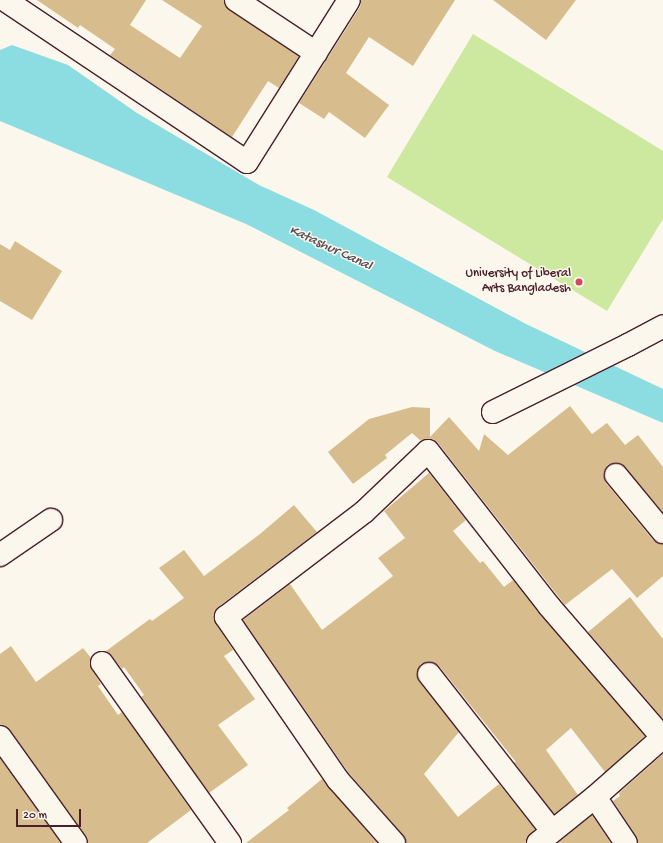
<!DOCTYPE html>
<style>
body{margin:0}
#map{position:relative;width:663px;height:843px;overflow:hidden;background:#fbf7ec;font-family:"Gochi Hand",sans-serif}
div>[style]{position:absolute}
.green>*{inset:0;background:#cde89f}
.water>*{inset:0;background:#8cdde2}
.building>*{inset:0;background:#d7bd8d}
.roads{filter:drop-shadow(1px 0 #4a1f2b) drop-shadow(-1px 0 #4a1f2b) drop-shadow(0 1px #4a1f2b) drop-shadow(0 -1px #4a1f2b)}
.minor>*{height:22px;margin:-11px;padding:0 11px;transform-origin:11px;border-radius:11px;background:#fbf7ec}
.dots>*{width:11px;height:11px;translate:-50% -50%;box-sizing:border-box;border:2px solid #fbf7ec;border-radius:50%}
span{translate:-50% -50%;white-space:nowrap;text-align:center;line-height:1.15;-webkit-text-stroke:3px #fbf7ec;paint-order:stroke}
.poi-label{font-size:13px;color:#4a1f2b}
.right{translate:-100% -50%;text-align:right}
.water-label{font-size:14px;color:#5a4e59;font-style:italic}
.scale{position:absolute;left:16px;top:809px;width:65px;height:18px;box-sizing:border-box;border:2px solid #4a1f2b;border-top:0;padding-left:5px;font-size:12px;line-height:14px;white-space:nowrap;color:#4a1f2b;-webkit-text-stroke:3px #fbf7ec;paint-order:stroke}
</style>
<div id="map">
<div class="green">
<div style="clip-path:polygon(473px 34px,663px 151px,663px 219px,607px 311px,387px 177px)"></div>
</div>
<div class="water">
<div style="clip-path:polygon(12px 45px,68px 65px,137px 113px,259px 185px,314px 210px,526px 324px,663px 389px,663px 423px,495px 351px,246px 224px,0 121px,0 50px)"></div>
</div>
<div class="building">
<div style="clip-path:polygon(37px 0,146px 0,130px 25px,180px 58px,202px 26px,162px 0,224px 0,225px 6px,229px 10px,299px 56px,279px 88px,268px 81px,232px 137px,110px 55px,115px 49px,80px 25px,78px 28px)"></div>
<div style="clip-path:polygon(361px 0,455px 0,413px 66px,369px 37px,346px 73px,389px 105px,365px 138px,329px 112px,324px 119px,299px 103px,360px 7px)"></div>
<div style="clip-path:polygon(493px 0,576px 0,546px 40px)"></div>
<div style="clip-path:polygon(15px 241px,62px 271px,32px 320px,0 301px,0 244px,10px 250px)"></div>
<div style="clip-path:polygon(570px 406px,592px 434px,607px 423px,625px 445px,638px 435px,663px 467px,663px 512px,621px 463px,614px 463px,608px 465px,604px 471px,604px 477px,606px 483px,653px 540px,663px 544px,663px 576px,637px 598px,612px 569px,565px 605px,438px 443px,433px 439px,426px 439px,421px 441px,412px 433px,385px 455px,387px 458px,353px 484px,328px 452px,369px 419px,412px 407px,430px 408px,430px 437px,449px 417px,479px 451px,484px 434px,508px 455px)"></div>
<div style="clip-path:polygon(429px 473px,466px 520px,453px 531px,480px 563px,483px 561px,504px 587px,513px 580px,540px 614px,645px 736px,605px 772px,571px 728px,546px 750px,578px 795px,554px 814px,514px 762px,516px 762px,439px 666px,434px 663px,428px 662px,421px 664px,418px 669px,417px 675px,419px 681px,459px 732px,424px 774px,458px 817px,499px 784px,535px 829px,527px 838px,526px 843px,406px 843px,403px 835px,348px 772px,243px 620px,290px 584px,322px 630px,393px 576px,378px 558px,405px 538px,384px 511px)"></div>
<div style="clip-path:polygon(294px 505px,317px 532px,218px 607px,214px 612px,216px 624px,233px 650px,224px 656px,255px 699px,218px 725px,248px 765px,209px 793px,141px 697px,144px 695px,124px 667px,122px 669px,112px 656px,106px 651px,150px 619px,152px 621px,184px 598px,159px 568px,184px 550px,204px 576px,260px 534px)"></div>
<div style="clip-path:polygon(630px 597px,663px 639px,663px 719px,588px 632px)"></div>
<div style="clip-path:polygon(11px 646px,36px 682px,83px 648px,91px 658px,90px 664px,92px 670px,101px 684px,98px 686px,118px 715px,122px 712px,191px 810px,147px 843px,88px 843px,86px 836px,10px 730px,5px 726px,0 725px,0 654px)"></div>
<div style="clip-path:polygon(663px 754px,663px 843px,638px 843px,636px 836px,613px 801px,620px 796px,619px 793px)"></div>
<div style="clip-path:polygon(0 758px,61px 843px,0 843px)"></div>
<div style="clip-path:polygon(322px 779px,377px 843px,246px 843px,289px 810px,287px 808px)"></div>
<div style="clip-path:polygon(592px 815px,611px 843px,558px 843px)"></div>
</div>
<div class="roads">
<div class="minor">
<div style="left:5px;top:0;width:291px;rotate:33.8deg"></div>
<div style="left:247px;top:162px;width:191px;rotate:-57.8deg"></div>
<div style="left:236px;top:0;width:96px;rotate:33.5deg"></div>
<div style="left:493px;top:412px;width:151px;rotate:-26.4deg"></div>
<div style="left:628px;top:345px;width:40px;rotate:-28deg"></div>
<div style="left:616px;top:475px;width:74px;rotate:50.5deg"></div>
<div style="left:0;top:555px;width:62px;rotate:-34.5deg"></div>
<div style="left:102px;top:663px;width:221px;rotate:54.6deg"></div>
<div style="left:429px;top:674px;width:199px;rotate:51.9deg"></div>
<div style="left:0;top:737px;width:130px;rotate:54.4deg"></div>
<div style="left:595px;top:797px;width:55px;rotate:56deg"></div>
<div style="left:394px;top:843px;width:84px;rotate:-131.6deg"></div>
<div style="left:338px;top:780px;width:198px;rotate:-124.5deg"></div>
<div style="left:226px;top:617px;width:173px;rotate:-37.3deg"></div>
<div style="left:364px;top:512px;width:88px;rotate:-43.6deg"></div>
<div style="left:428px;top:451px;width:197px;rotate:52deg"></div>
<div style="left:549px;top:606px;width:173px;rotate:49.2deg"></div>
<div style="left:538px;top:843px;width:73px;rotate:-38.9deg"></div>
<div style="left:595px;top:797px;width:91px;rotate:-41.4deg"></div>
</div>
</div>
<div class="dots">
<div style="left:579px;top:282px;background:#d1495b"></div>
</div>
<div class="poi-label">
<span class="right" style="left:571px;top:282px">University of Liberal<br>Arts Bangladesh</span>
</div>
<div class="water-label">
<span style="left:330px;top:249px;rotate:25deg">Katashur Canal</span>
</div>
<div class="scale">20 m</div>
</div>
